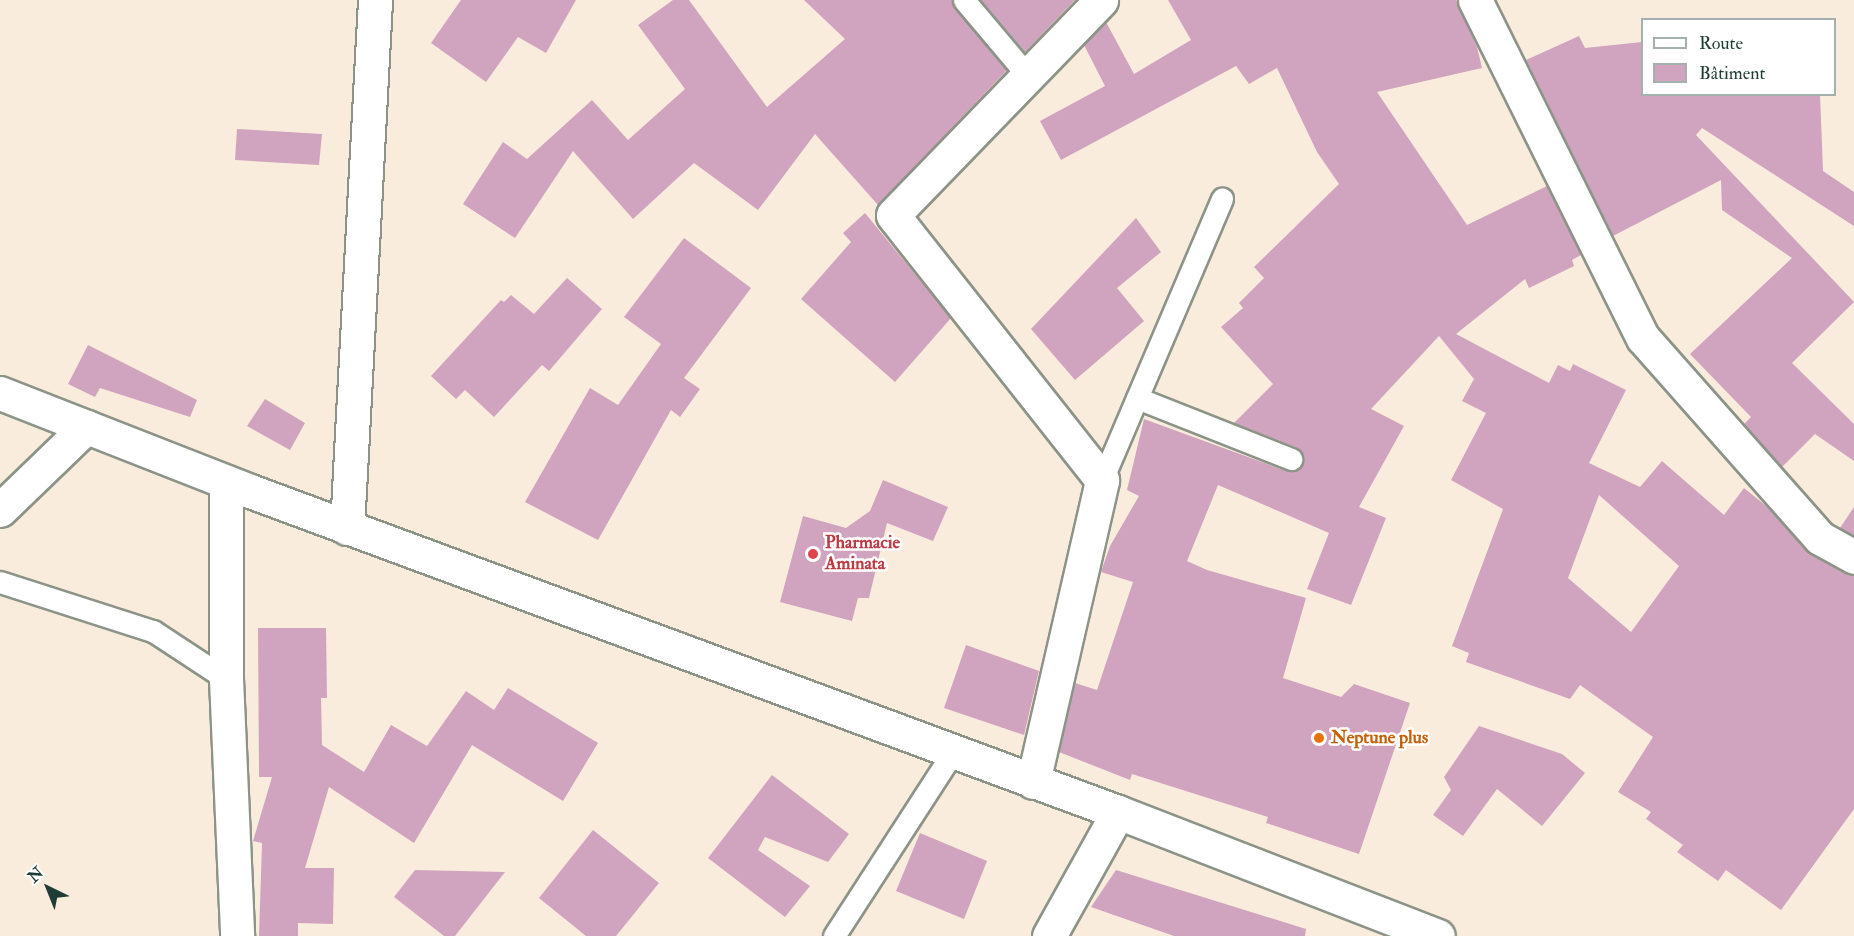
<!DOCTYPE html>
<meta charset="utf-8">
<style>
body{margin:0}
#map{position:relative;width:1854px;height:936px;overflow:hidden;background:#faecdd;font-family:"IM FELL Double Pica",serif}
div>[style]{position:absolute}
.building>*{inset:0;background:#d0a3be}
.roads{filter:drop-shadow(2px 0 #8c9488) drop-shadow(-2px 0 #8c9488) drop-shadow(0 2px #8c9488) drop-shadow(0 -2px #8c9488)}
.lane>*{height:21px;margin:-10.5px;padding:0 10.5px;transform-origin:10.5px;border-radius:10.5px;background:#fff}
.street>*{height:33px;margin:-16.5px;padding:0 16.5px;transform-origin:16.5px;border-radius:16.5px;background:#fff}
.secondary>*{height:33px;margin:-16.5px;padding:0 16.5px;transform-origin:16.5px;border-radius:16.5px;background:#fff}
.dots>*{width:16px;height:16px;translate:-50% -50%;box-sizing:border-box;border:3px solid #fff;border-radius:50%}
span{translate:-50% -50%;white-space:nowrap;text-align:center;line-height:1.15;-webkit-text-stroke:5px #fff;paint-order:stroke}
.health-label{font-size:18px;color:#be3a42;font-weight:700}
.left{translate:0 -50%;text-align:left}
.food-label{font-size:18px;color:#c56008;font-weight:700}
.legend{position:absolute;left:1641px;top:18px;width:195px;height:78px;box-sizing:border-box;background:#fff;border:2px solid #a5b1ae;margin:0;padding:8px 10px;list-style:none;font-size:18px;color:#1f3d34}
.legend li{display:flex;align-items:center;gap:12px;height:30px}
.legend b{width:30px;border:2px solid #a5b1ae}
.north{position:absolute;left:18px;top:858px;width:60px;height:60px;-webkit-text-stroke:4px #fff;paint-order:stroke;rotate:317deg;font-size:16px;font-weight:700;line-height:24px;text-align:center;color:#1f3d34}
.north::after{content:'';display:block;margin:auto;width:21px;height:27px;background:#1f3d34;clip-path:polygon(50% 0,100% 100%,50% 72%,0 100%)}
</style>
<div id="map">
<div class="building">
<div style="clip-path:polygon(461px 0,576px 0,546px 53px,518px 37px,486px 82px,431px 43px)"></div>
<div style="clip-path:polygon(673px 0,689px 0,767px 107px,845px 39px,804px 0,952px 0,1007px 70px,878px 205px,815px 134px,758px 210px,694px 163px,633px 219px,573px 151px,515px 238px,463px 204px,503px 142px,527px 159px,592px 100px,628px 140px,685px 89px,638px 25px)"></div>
<div style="clip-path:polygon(981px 0,1075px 0,1025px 52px)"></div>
<div style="clip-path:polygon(evenodd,1168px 0,1456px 0,1477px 47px,1482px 68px,1377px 92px,1467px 225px,1547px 186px,1581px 255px,1572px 260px,1574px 266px,1529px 288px,1525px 279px,1456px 334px,1549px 383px,1558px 365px,1570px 371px,1573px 364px,1626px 390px,1589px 463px,1640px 487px,1662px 461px,1724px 515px,1744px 488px,1765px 505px,1811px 554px,1854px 576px,1854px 809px,1781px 910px,1726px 870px,1718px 881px,1677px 852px,1683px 845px,1646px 819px,1651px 812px,1618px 792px,1653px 737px,1580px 685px,1570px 699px,1466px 662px,1469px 653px,1452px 646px,1503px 509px,1451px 480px,1486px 413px,1462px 401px,1474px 379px,1439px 336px,1371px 409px,1404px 426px,1359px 507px,1386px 518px,1351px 605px,1307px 589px,1329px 533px,1218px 485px,1187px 561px,1207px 570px,1306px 598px,1283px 678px,1341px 697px,1354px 684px,1410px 703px,1359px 854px,1266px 823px,1268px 817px,1132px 774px,1130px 780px,1059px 752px,1075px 683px,1097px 690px,1133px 582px,1101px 572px,1110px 546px,1139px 496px,1127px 490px,1144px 419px,1286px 471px,1298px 469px,1303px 463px,1303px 457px,1296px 447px,1234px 423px,1273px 384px,1221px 327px,1243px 308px,1239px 303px,1264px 278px,1254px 267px,1339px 184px,1317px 152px,1277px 68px,1249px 84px,1236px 66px,1061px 160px,1040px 121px,1105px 86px,1084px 45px,1106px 22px,1134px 74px,1191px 40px,1168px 0,1599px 495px,1679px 566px,1631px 632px,1568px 578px,1599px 495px)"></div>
<div style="clip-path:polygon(1579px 36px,1585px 48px,1642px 42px,1642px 94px,1820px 94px,1823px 171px,1854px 192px,1854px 226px,1702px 128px,1696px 135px,1854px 302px,1792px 363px,1854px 424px,1854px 461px,1815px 434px,1782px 467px,1744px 424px,1751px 417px,1690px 354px,1792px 258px,1722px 210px,1721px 180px,1613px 236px,1526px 60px)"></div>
<div style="clip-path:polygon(237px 129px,322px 134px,319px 165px,235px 160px)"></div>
<div style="clip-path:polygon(865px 213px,951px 318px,895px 382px,801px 299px,851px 242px,843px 233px)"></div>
<div style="clip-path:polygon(1136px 218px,1161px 252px,1117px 288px,1144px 321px,1075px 380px,1031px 329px)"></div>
<div style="clip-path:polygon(684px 238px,751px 288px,684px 378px,700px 389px,680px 417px,671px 410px,598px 540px,525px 502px,590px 388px,618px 405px,661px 344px,624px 317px)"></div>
<div style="clip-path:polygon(567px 278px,602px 309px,549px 371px,542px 365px,494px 417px,465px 390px,456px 399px,431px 376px,501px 300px,504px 302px,511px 295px,534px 314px)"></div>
<div style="clip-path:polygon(88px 345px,197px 400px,190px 417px,100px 388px,95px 397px,68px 384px)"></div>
<div style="clip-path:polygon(265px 399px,305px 423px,290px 450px,247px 426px)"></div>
<div style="clip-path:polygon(883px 480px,948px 507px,933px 541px,887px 523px,869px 598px,858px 598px,852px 621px,780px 602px,803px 516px,846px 528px,870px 511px)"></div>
<div style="clip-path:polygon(1854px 507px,1854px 536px,1840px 528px)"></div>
<div style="clip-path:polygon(258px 628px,326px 628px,327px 698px,321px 698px,322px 745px,364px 772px,391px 725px,427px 746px,466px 691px,494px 710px,508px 688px,598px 743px,563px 801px,472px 745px,414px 843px,329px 787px,305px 868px,334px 868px,333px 924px,298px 923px,298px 936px,259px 936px,262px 843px,253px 841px,272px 777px,259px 777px)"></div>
<div style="clip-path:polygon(966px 645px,1039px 671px,1024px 735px,944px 708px)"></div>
<div style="clip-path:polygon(1479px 726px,1562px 754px,1585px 773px,1542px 826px,1497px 789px,1463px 836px,1433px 815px,1451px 790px,1444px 777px)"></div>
<div style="clip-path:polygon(772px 775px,849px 834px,828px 862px,765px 837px,758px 850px,810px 886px,785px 917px,708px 858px)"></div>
<div style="clip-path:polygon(593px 830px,659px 883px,616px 936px,586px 936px,539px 898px)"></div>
<div style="clip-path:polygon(920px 833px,987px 861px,964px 919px,896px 891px)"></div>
<div style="clip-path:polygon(415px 870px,505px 872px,455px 936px,444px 936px,394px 897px)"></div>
<div style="clip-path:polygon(1116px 870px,1306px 929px,1305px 936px,1174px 936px,1091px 907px)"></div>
</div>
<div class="roads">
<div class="lane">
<div style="left:964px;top:0;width:99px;rotate:49.9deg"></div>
<div style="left:1137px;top:398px;width:166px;rotate:21.6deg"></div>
<div style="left:1102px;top:480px;width:306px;rotate:-66.9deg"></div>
<div style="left:0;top:582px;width:161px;rotate:17.8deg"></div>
<div style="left:153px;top:631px;width:87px;rotate:33.3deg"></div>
<div style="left:834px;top:936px;width:219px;rotate:-57.1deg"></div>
</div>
<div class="street">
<div style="left:1475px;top:0;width:377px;rotate:63.6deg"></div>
<div style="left:1643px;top:338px;width:267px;rotate:48.5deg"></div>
<div style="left:1820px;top:538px;width:39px;rotate:29deg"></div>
<div style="left:226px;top:482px;width:197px;rotate:90deg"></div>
<div style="left:226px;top:679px;width:257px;rotate:87.5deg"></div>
<div style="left:0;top:510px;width:120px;rotate:-44deg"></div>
<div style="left:347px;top:528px;width:529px;rotate:-86.96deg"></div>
<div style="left:1033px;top:782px;width:310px;rotate:-77.1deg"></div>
<div style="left:1102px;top:480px;width:337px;rotate:-128.3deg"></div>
<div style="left:893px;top:215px;width:299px;rotate:-45.9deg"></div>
<div style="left:1049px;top:936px;width:142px;rotate:-60.9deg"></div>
</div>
<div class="secondary">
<div style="left:0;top:393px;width:269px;rotate:21.4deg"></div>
<div style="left:250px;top:491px;width:925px;rotate:20.3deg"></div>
<div style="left:1118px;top:812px;width:343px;rotate:21.2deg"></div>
</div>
</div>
<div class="dots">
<div style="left:813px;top:554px;background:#e0444e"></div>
<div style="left:1319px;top:738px;background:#e8710a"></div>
</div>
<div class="health-label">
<span class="left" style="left:825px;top:554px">Pharmacie<br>Aminata</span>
</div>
<div class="food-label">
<span class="left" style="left:1331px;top:738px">Neptune plus</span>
</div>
<ul class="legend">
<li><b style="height:8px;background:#fff"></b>Route</li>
<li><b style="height:16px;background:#d0a3be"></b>Bâtiment</li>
</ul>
<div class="north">N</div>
</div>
